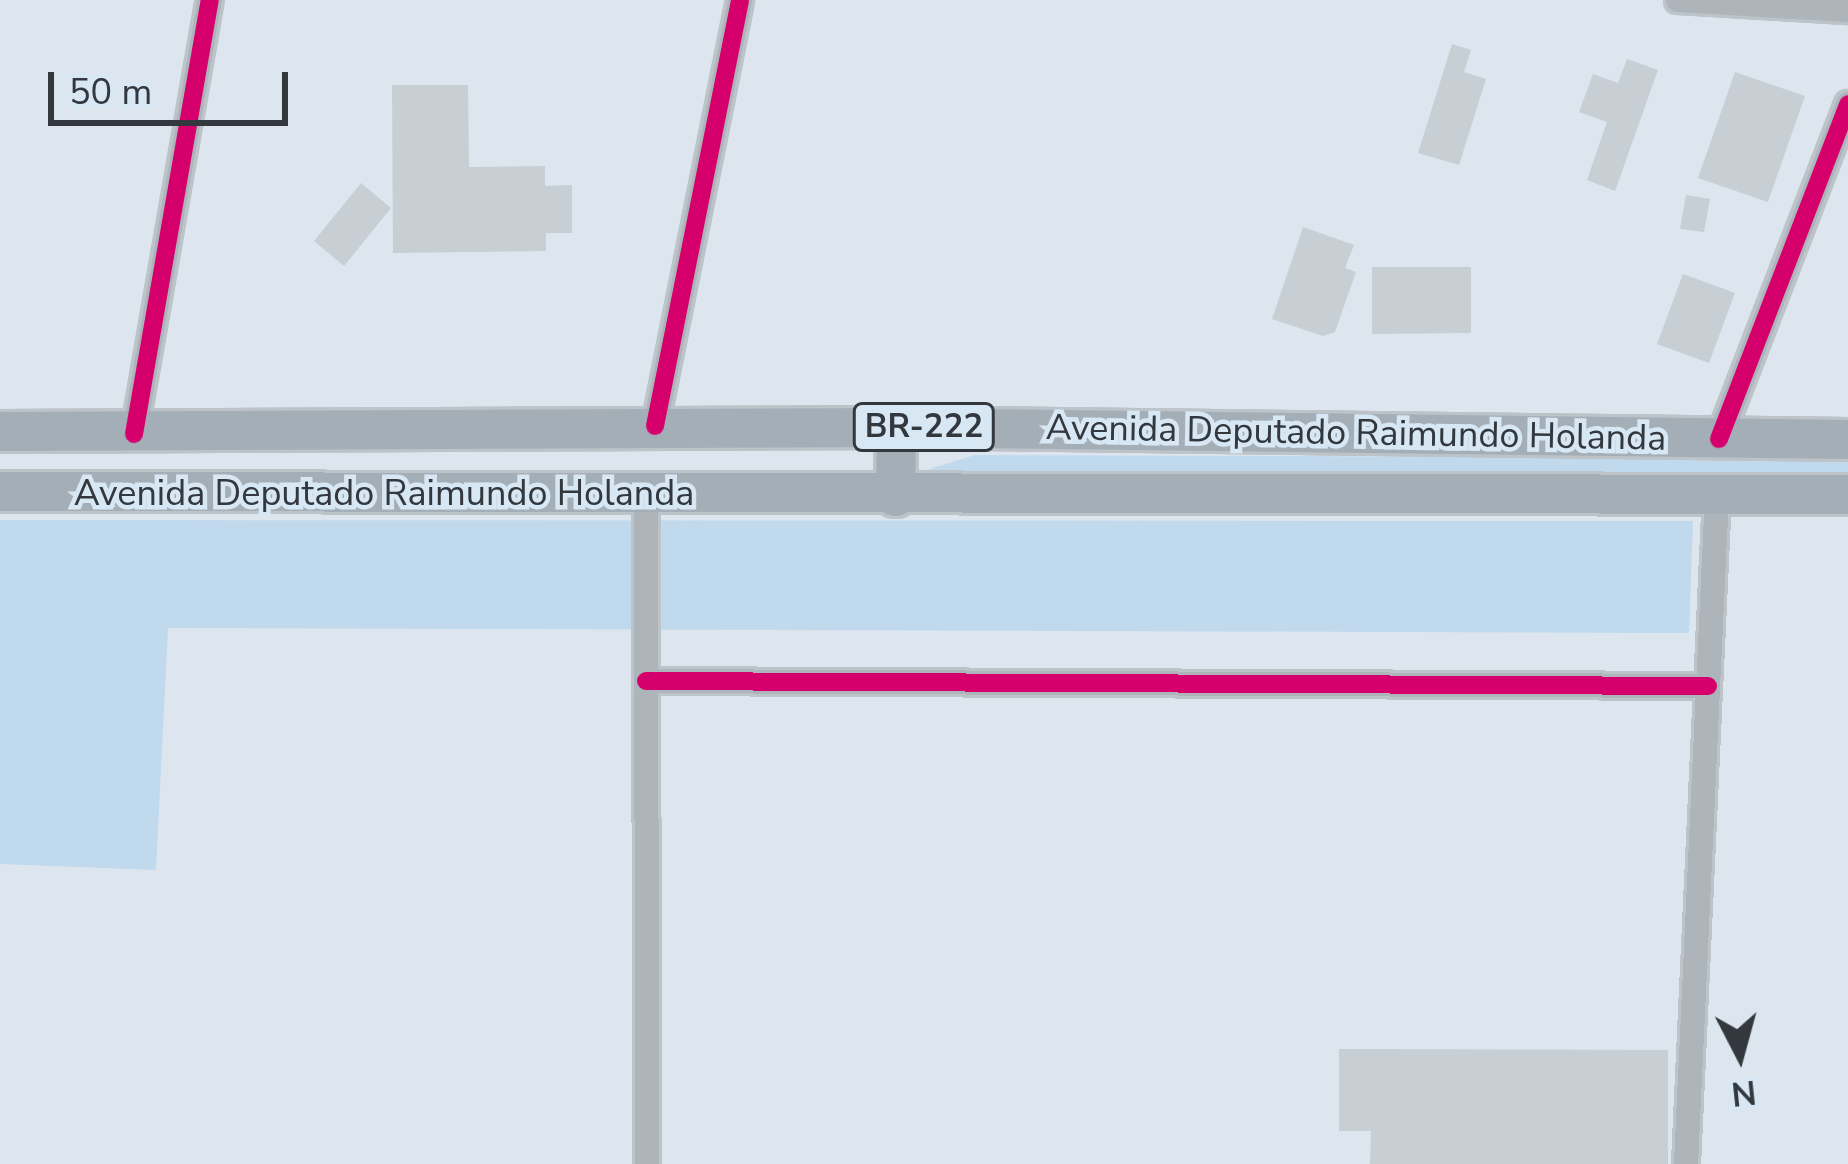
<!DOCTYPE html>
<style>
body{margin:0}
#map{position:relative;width:1848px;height:1164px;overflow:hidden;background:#dde6ee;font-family:"Nunito Sans",sans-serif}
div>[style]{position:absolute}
.green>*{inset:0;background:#c0d9ed}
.building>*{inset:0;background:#c7ced4}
.roads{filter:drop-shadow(3px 0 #bcc3c9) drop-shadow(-3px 0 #bcc3c9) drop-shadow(0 3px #bcc3c9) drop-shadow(0 -3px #bcc3c9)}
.minor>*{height:24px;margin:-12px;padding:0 12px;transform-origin:12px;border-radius:12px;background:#adb5bb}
.primary>*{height:39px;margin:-19.5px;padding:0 19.5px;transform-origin:19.5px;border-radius:19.5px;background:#a4aeb6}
.cycleway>*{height:18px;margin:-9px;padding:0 9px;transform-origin:9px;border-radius:9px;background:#d6006c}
span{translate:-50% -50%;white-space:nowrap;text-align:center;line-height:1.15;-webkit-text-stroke:9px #d7e7f4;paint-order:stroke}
.shield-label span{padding:3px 9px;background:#d7e7f4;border:3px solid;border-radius:9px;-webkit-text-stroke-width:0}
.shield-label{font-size:33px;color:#32383d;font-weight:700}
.street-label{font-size:36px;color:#32383d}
.north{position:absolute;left:1680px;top:996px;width:120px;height:120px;-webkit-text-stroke:9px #d7e7f4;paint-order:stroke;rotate:174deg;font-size:33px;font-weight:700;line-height:48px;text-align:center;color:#32383d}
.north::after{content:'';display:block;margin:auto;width:42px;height:54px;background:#32383d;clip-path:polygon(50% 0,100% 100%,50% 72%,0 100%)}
.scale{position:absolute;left:48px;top:72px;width:240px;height:54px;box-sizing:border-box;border:6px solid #32383d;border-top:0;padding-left:15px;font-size:36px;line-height:42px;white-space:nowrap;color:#32383d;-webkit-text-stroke:9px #d7e7f4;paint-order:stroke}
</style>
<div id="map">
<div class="green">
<div style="clip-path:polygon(975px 455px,1848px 458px,1848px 480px,930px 482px,929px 469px)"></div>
<div style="clip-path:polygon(0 520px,1693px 521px,1689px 633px,168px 628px,156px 870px,0 864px)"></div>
</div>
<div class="building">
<div style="clip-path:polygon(1452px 44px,1471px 50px,1464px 72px,1486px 79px,1459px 165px,1418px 153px)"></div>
<div style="clip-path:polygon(1627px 59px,1658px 70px,1615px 191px,1587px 180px,1607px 122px,1579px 112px,1593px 74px,1618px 83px)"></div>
<div style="clip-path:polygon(1735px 72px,1805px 96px,1768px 202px,1698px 178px)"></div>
<div style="clip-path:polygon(392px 85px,468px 85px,469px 167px,545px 166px,545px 186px,572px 185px,572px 233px,546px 233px,546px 251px,393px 253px)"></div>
<div style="clip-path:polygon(361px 183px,391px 208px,344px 266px,314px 241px)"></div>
<div style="clip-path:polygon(1686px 195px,1710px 199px,1704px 232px,1680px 229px)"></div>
<div style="clip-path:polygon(1303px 227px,1354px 245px,1345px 268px,1356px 272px,1335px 332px,1323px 336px,1272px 319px)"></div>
<div style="clip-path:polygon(1372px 267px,1471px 267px,1471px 333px,1372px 334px)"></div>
<div style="clip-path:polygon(1683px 274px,1735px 293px,1709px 363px,1657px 344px)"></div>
<div style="clip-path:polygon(1339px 1049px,1668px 1050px,1668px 1164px,1370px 1164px,1371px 1131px,1339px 1131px)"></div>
</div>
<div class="roads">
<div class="minor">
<div style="left:1678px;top:0;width:170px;rotate:3.4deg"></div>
<div style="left:655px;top:426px;width:434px;rotate:-78.7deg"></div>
<div style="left:134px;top:434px;width:441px;rotate:-80.1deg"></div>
<div style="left:1719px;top:439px;width:359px;rotate:-68.9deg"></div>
<div style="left:646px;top:497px;width:667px;rotate:89.91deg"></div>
<div style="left:646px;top:681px;width:1062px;rotate:0.27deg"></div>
<div style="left:1686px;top:1164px;width:670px;rotate:-87.35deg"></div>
</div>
<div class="primary">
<div style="left:0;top:431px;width:896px;rotate:-0.26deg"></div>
<div style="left:896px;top:427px;width:952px;rotate:0.72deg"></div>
<div style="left:0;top:491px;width:1848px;rotate:0.09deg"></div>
<div style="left:895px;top:496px;width:69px;rotate:-89.2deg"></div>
</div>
</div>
<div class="cycleway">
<div style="left:655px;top:426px;width:434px;rotate:-78.7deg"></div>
<div style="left:134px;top:434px;width:441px;rotate:-80.1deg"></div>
<div style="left:1719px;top:439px;width:359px;rotate:-68.9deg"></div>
<div style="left:646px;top:681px;width:1062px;rotate:0.27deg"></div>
</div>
<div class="shield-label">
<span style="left:924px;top:427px">BR-222</span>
</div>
<div class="street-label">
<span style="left:1356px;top:433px;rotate:1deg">Avenida Deputado Raimundo Holanda</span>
<span style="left:384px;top:494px">Avenida Deputado Raimundo Holanda</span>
</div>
<div class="north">N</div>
<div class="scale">50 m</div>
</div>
